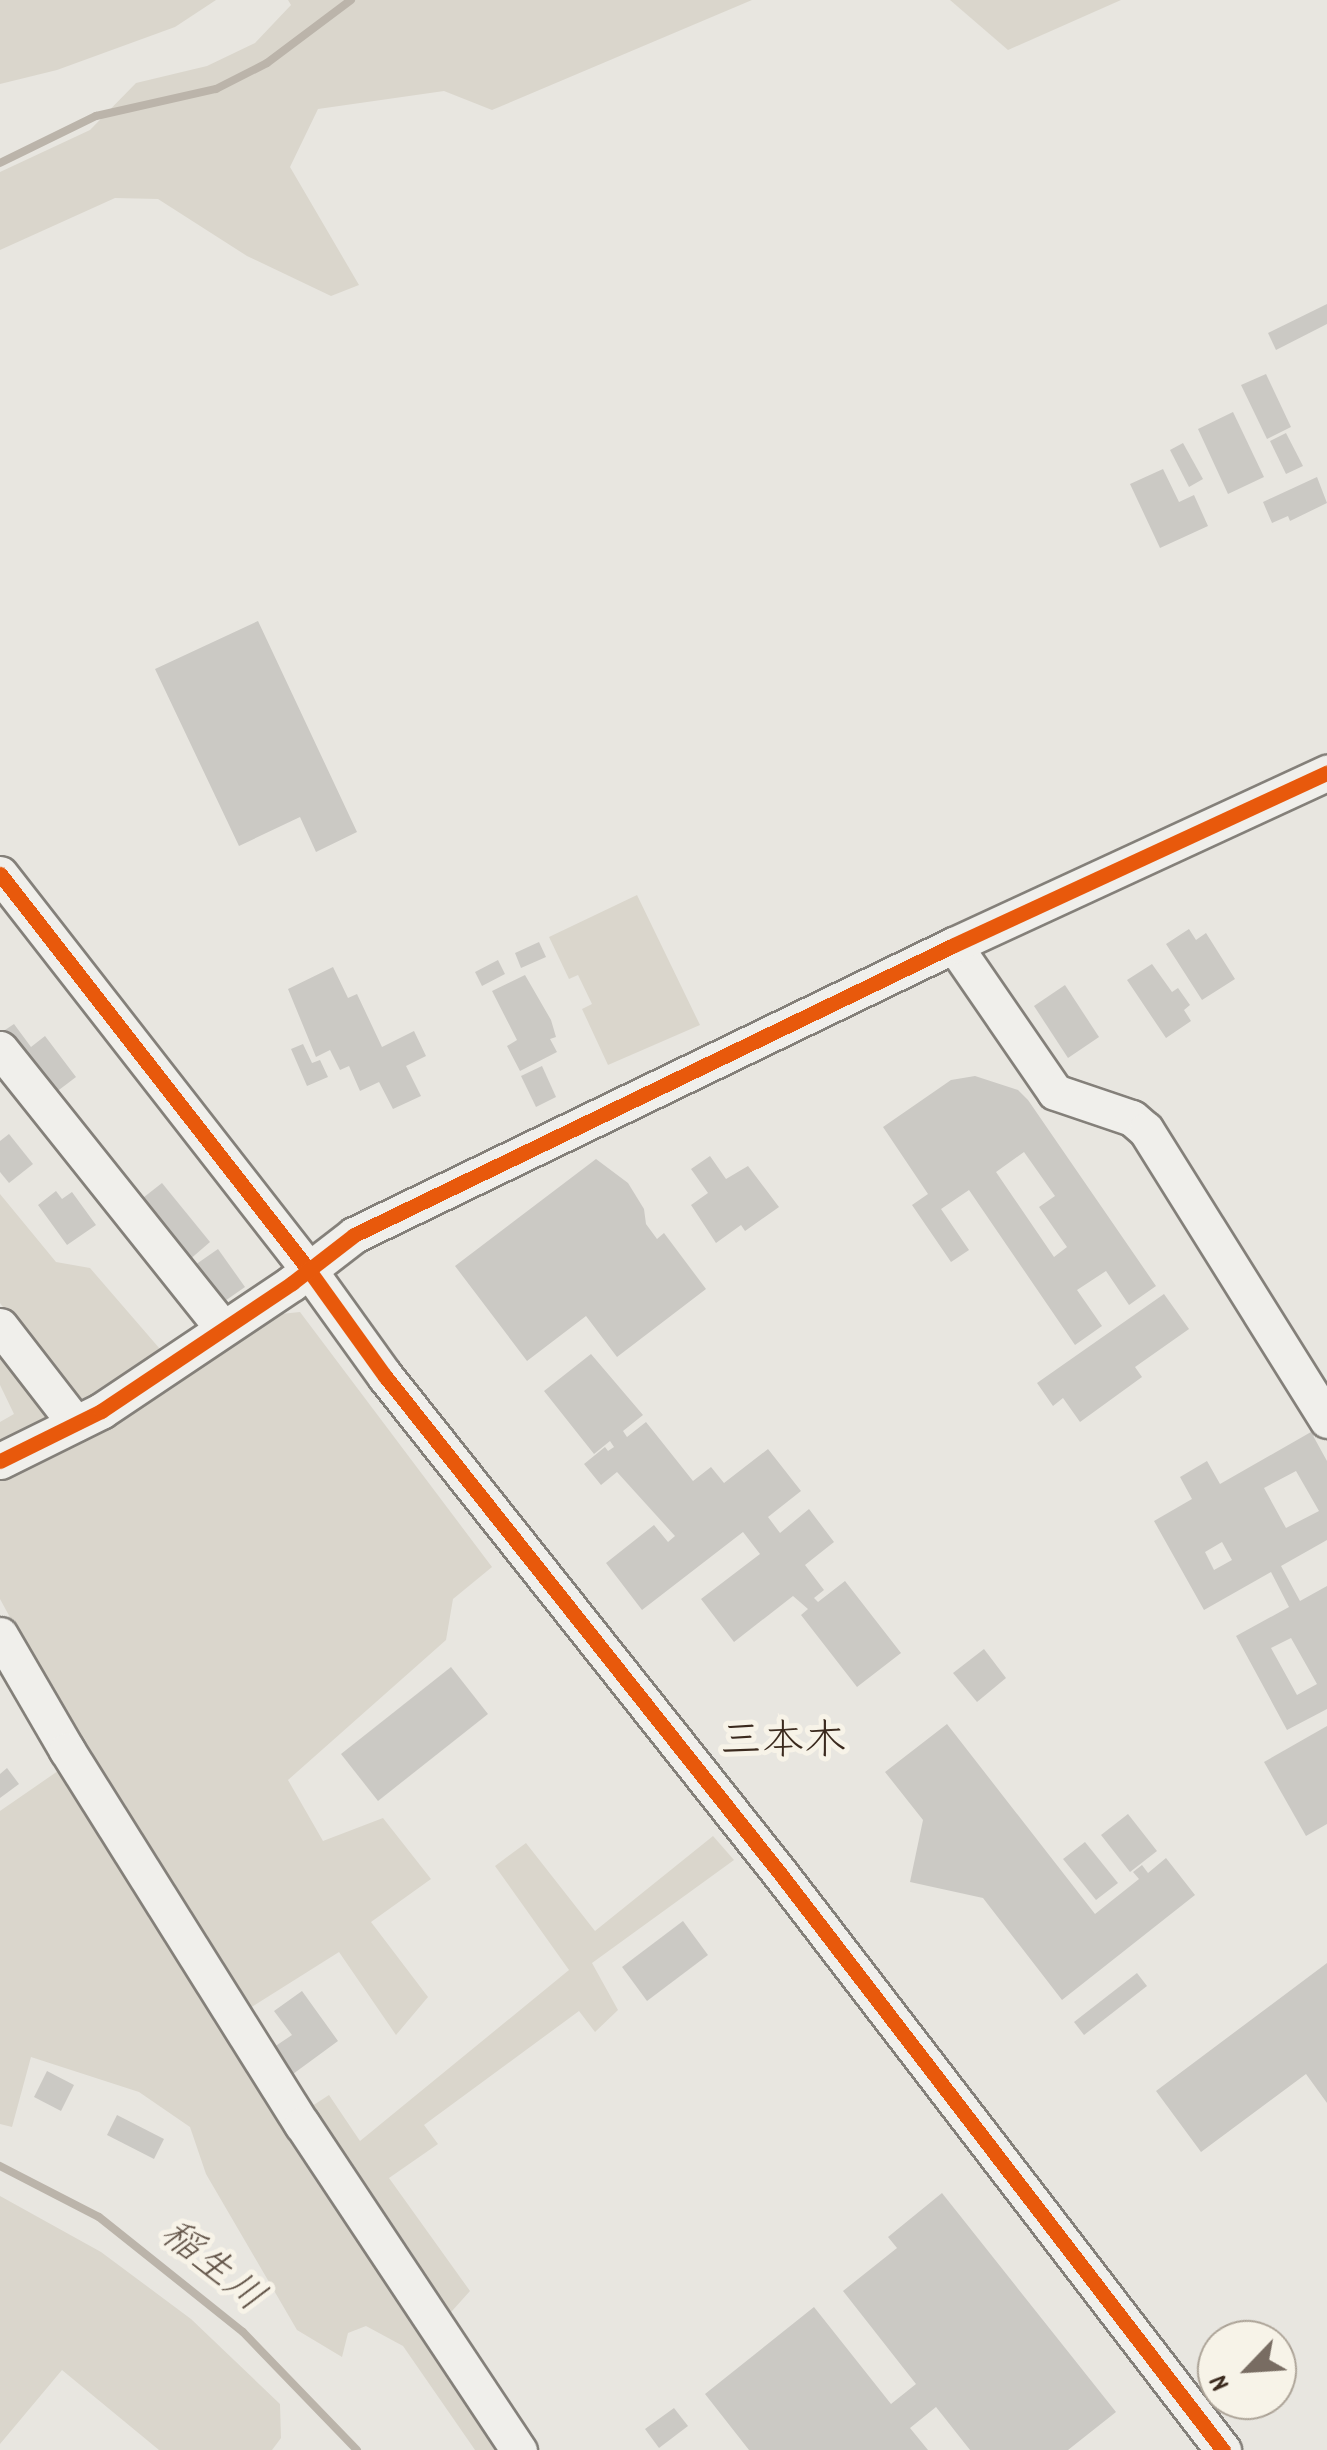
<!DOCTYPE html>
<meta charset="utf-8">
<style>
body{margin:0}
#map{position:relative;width:1327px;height:2450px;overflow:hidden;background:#e8e6e0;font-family:Dekko,"Klee One",sans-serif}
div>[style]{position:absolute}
.green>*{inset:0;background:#dad6cc}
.stream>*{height:8px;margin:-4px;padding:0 4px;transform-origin:4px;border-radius:4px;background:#bbb4aa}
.building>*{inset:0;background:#cbc9c4}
.roads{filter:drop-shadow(2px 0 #84807a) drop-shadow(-2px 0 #84807a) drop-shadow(0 2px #84807a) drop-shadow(0 -2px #84807a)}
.minor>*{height:35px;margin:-17.5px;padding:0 17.5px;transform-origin:17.5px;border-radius:17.5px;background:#f0efeb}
.cycleway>*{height:15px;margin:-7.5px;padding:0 7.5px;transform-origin:7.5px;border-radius:7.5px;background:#e8590c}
span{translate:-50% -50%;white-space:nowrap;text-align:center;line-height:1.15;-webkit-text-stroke:10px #f7f3e8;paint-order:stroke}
.water-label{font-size:40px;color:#615347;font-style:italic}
.quarter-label{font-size:42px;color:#3b2a1e}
.north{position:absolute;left:1197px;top:2320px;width:100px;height:100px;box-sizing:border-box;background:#f7f3e8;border:2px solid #aca397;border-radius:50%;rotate:245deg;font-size:28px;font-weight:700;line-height:40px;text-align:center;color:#3b2a1e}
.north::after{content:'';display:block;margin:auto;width:35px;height:45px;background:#786c62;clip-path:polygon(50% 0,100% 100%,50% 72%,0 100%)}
</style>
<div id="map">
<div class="green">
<div style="clip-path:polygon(0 0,216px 0,175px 27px,57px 70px,0 84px)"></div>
<div style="clip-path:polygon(288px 0,752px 0,492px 110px,444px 91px,318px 109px,290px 167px,359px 285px,331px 296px,247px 256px,158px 199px,115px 198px,0 250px,0 172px,90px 130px,136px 83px,207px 66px,255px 43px,291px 5px)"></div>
<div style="clip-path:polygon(950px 0,1121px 0,1008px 50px)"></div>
<div style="clip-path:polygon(637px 895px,700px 1025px,608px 1065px,582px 1009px,592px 1004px,578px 975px,569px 979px,549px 937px)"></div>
<div style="clip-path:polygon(0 1194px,56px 1262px,90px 1268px,160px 1349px,84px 1399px,67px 1393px,0 1303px)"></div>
<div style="clip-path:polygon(300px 1312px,492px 1567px,453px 1599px,446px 1640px,288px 1780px,323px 1841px,383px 1818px,431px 1879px,371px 1922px,428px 1997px,396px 2035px,339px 1952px,220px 2027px,280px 2127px,329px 2095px,360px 2141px,569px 1970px,495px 1866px,526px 1843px,595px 1931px,713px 1836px,734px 1860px,592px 1963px,618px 2010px,595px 2032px,579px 2011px,424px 2125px,438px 2144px,389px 2178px,470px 2291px,426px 2340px,503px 2450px,475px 2450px,403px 2346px,366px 2326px,348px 2333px,342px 2357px,297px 2330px,206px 2174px,190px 2127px,139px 2092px,31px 2057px,12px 2127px,0 2124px,0 1811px,84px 1753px,0 1599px,0 1480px,70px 1447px,271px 1315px)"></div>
<div style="clip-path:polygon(0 1347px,52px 1414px,41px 1429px,0 1446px,0 1422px,14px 1414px,0 1385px)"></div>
<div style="clip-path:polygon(0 2196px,101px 2252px,191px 2319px,280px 2404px,281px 2438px,272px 2450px,159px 2450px,62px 2370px,0 2444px)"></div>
</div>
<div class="stream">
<div style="left:0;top:163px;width:107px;rotate:-26.1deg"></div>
<div style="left:96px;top:116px;width:123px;rotate:-12.7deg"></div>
<div style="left:216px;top:89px;width:57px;rotate:-27deg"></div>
<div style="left:267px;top:63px;width:105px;rotate:-36.9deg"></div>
<div style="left:0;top:2166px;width:111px;rotate:27.3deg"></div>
<div style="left:99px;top:2217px;width:184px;rotate:38.6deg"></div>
<div style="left:243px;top:2332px;width:164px;rotate:46deg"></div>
</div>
<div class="building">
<div style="clip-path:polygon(1327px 304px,1327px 324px,1276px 350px,1268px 333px)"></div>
<div style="clip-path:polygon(1266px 374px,1291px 427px,1267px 439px,1241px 385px)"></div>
<div style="clip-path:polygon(1233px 412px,1264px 477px,1228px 494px,1198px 429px)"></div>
<div style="clip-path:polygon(1286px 433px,1303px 466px,1286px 474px,1270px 441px)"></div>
<div style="clip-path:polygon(1183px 443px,1203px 479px,1189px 487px,1170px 450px)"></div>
<div style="clip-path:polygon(1163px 469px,1179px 502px,1194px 495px,1208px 526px,1160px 548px,1130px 484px)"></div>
<div style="clip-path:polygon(1317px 477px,1327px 503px,1290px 521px,1288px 516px,1272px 523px,1263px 502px)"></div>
<div style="clip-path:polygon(258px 621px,357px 832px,316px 852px,300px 817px,239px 846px,155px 669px)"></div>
<div style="clip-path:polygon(1189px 929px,1196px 940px,1206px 933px,1235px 979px,1202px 1000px,1166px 944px)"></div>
<div style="clip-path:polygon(539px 942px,546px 957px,521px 968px,515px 953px)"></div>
<div style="clip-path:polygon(498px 960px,505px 974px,482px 986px,475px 972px)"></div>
<div style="clip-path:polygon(1152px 964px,1172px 992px,1178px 988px,1190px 1005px,1184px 1010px,1191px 1021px,1166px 1038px,1127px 980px)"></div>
<div style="clip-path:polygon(333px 967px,348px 998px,357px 994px,382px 1047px,414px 1031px,426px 1056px,406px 1066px,421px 1096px,393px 1109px,379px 1082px,360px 1091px,349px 1066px,340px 1070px,330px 1050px,316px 1057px,288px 989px)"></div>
<div style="clip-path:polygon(525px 975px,551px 1020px,556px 1037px,550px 1039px,557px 1052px,520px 1071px,507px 1046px,517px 1040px,492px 991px)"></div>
<div style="clip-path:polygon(1065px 985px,1099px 1037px,1068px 1058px,1034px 1006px)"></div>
<div style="clip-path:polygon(14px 1024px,31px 1047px,45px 1036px,76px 1077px,51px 1096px,2px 1032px)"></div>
<div style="clip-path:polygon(303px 1044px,312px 1063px,320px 1060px,328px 1077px,307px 1086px,291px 1049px)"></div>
<div style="clip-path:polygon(542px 1066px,556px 1097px,536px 1107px,521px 1076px)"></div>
<div style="clip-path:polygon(evenodd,975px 1076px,1018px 1090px,1028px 1100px,1156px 1286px,1129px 1305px,1106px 1271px,1077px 1290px,1102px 1326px,1075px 1345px,969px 1190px,941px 1209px,969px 1250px,951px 1262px,912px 1205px,928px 1194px,883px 1127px,951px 1080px,975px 1076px,1024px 1152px,1055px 1196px,1039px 1207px,1067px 1247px,1054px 1257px,996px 1172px,1024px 1152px)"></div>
<div style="clip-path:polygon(9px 1134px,33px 1164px,9px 1183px,0 1172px,0 1141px)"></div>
<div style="clip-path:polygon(710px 1156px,726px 1179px,748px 1166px,779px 1207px,745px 1231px,741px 1225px,716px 1243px,691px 1205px,708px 1193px,691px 1169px)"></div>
<div style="clip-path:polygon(596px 1159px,628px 1183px,644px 1209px,646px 1224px,657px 1239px,664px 1233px,706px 1289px,617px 1357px,586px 1316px,527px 1361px,455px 1266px)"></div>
<div style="clip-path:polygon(162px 1183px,210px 1242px,188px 1261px,139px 1201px)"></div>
<div style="clip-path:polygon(56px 1191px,62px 1199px,72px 1192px,96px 1225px,67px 1245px,38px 1205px)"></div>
<div style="clip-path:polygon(218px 1249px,245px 1287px,222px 1303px,195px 1265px)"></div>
<div style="clip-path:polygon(1164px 1294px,1189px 1329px,1135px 1367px,1142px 1377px,1080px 1422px,1063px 1398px,1053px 1406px,1037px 1383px)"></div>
<div style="clip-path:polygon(591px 1354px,643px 1415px,623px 1431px,627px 1437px,646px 1422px,693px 1481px,711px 1467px,724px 1483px,768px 1449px,801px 1491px,768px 1517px,780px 1533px,809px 1509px,834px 1542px,805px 1565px,824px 1590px,814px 1598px,818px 1602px,845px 1581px,901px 1653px,857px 1687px,801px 1615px,808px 1609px,793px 1596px,734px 1642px,701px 1599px,760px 1554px,743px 1532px,642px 1610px,606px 1563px,654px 1525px,668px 1542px,675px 1536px,617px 1472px,601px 1485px,584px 1464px,605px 1447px,608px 1451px,614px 1447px,610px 1441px,594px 1454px,544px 1391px)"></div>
<div style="clip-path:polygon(evenodd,1311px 1432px,1327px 1461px,1327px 1540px,1281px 1566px,1300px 1601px,1327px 1586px,1327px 1709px,1287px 1730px,1236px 1636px,1289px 1607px,1271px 1572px,1204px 1610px,1154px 1521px,1192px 1499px,1180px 1477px,1207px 1461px,1220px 1484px,1311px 1432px,1296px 1471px,1319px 1511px,1286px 1528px,1264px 1488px,1296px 1471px,1311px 1432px,1222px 1542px,1232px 1560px,1214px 1570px,1205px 1552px,1222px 1542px,1311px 1432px,1291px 1638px,1317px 1684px,1297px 1695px,1271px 1648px,1291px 1638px)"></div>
<div style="clip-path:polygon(984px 1649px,1006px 1678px,977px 1702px,953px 1673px)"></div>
<div style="clip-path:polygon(451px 1667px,488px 1714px,378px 1801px,341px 1754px)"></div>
<div style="clip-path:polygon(947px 1724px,1095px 1914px,1139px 1879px,1133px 1872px,1142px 1865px,1148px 1873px,1166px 1858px,1195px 1895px,1062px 2000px,983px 1898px,910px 1882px,923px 1820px,885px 1772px)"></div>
<div style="clip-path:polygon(1327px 1726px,1327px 1824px,1306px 1836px,1264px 1762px)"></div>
<div style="clip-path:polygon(7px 1768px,19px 1784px,0 1798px,0 1774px)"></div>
<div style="clip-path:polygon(1128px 1814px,1157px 1851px,1130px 1872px,1101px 1835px)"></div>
<div style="clip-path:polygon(1085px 1842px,1118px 1883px,1096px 1900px,1063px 1859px)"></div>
<div style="clip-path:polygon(683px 1921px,708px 1955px,647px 2001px,622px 1967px)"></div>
<div style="clip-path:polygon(1327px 1963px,1327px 2103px,1306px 2074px,1201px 2152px,1156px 2091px)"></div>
<div style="clip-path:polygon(1137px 1973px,1147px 1986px,1084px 2035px,1074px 2022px)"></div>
<div style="clip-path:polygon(302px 1991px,338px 2041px,293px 2074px,274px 2047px,292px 2035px,274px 2011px)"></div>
<div style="clip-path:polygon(47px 2071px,74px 2085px,61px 2111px,34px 2097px)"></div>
<div style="clip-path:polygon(117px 2115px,164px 2139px,154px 2159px,107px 2135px)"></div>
<div style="clip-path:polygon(942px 2193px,1116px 2412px,1068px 2450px,970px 2450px,936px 2407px,910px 2428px,928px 2450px,749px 2450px,705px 2394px,814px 2307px,891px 2404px,916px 2384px,843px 2291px,897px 2248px,888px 2237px)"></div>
<div style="clip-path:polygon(674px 2408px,688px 2426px,659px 2448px,645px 2429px)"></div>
</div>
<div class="roads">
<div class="minor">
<div style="left:0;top:874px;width:501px;rotate:52.05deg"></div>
<div style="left:308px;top:1269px;width:132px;rotate:54.3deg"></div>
<div style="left:385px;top:1376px;width:638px;rotate:51.55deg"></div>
<div style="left:782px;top:1876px;width:724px;rotate:52.47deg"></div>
<div style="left:954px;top:945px;width:178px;rotate:55.5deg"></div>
<div style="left:1055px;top:1092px;width:81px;rotate:18.7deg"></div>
<div style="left:1132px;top:1118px;width:18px;rotate:41deg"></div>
<div style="left:1146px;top:1130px;width:342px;rotate:58deg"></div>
<div style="left:0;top:1049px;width:356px;rotate:51.4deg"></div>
<div style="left:0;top:1326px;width:123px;rotate:52.3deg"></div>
<div style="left:0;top:1461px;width:113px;rotate:-26.3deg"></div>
<div style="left:101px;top:1411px;width:230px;rotate:-33.8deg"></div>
<div style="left:292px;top:1283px;width:78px;rotate:-37.7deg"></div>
<div style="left:354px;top:1235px;width:666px;rotate:-25.8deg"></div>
<div style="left:954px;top:945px;width:411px;rotate:-24.8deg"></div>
<div style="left:0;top:1635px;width:133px;rotate:59.8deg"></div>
<div style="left:67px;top:1750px;width:442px;rotate:57.9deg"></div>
<div style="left:302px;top:2124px;width:392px;rotate:56.4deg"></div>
</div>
</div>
<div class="cycleway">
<div style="left:0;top:874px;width:501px;rotate:52.05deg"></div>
<div style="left:308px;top:1269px;width:132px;rotate:54.3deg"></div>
<div style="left:385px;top:1376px;width:638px;rotate:51.55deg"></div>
<div style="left:782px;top:1876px;width:724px;rotate:52.47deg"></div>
<div style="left:0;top:1461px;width:113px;rotate:-26.3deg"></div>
<div style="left:101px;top:1411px;width:230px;rotate:-33.8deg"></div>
<div style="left:292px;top:1283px;width:78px;rotate:-37.7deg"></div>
<div style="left:354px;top:1235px;width:666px;rotate:-25.8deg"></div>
<div style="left:954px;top:945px;width:411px;rotate:-24.8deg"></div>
</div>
<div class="water-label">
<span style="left:210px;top:2269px;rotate:39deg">稲生川</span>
</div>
<div class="quarter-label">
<span style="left:783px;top:1745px">三本木</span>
</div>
<div class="north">N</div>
</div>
